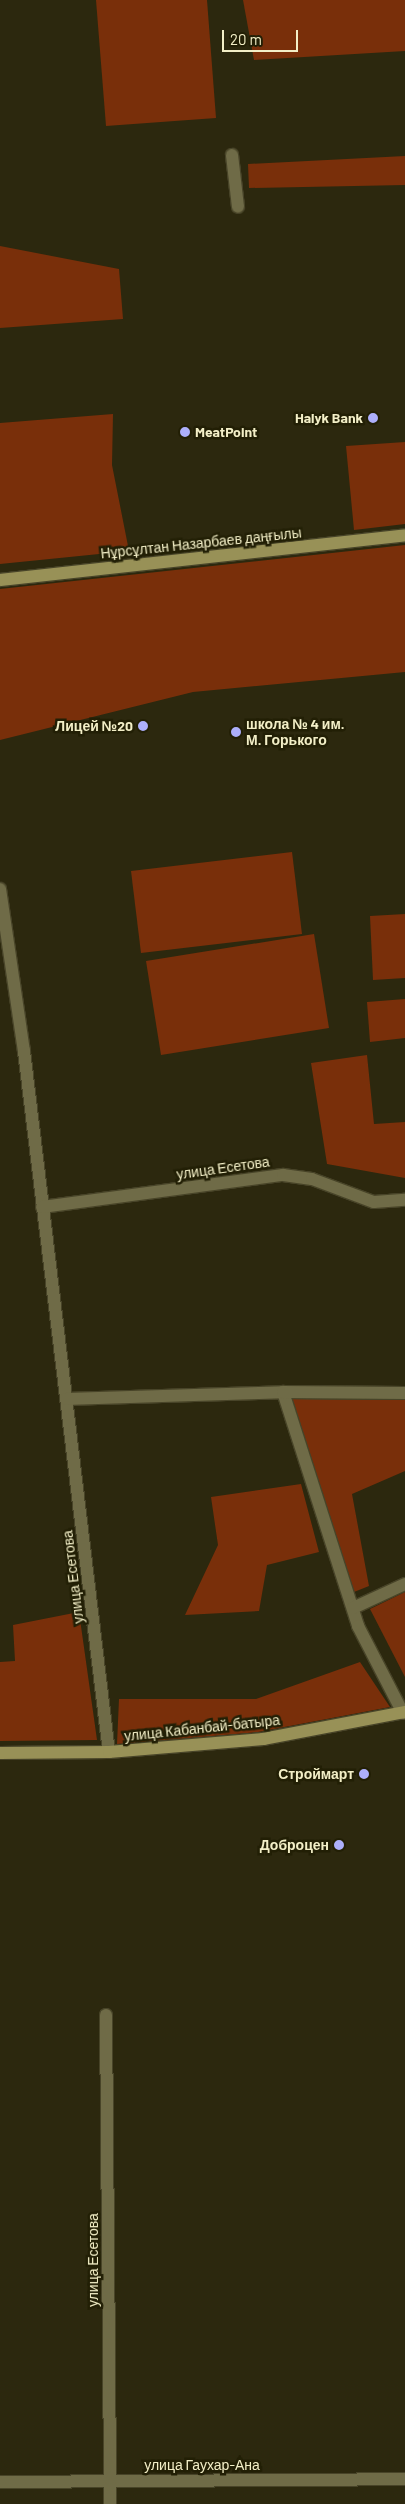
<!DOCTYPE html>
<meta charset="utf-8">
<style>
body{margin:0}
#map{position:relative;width:405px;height:2504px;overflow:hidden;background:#2c280e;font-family:Barlow,sans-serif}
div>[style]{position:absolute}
.green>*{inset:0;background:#792f0a}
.roads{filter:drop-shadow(1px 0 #484428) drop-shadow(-1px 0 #484428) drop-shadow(0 1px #484428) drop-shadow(0 -1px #484428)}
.minor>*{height:12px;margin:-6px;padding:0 6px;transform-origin:6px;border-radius:6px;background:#6f6b47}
.tertiary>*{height:12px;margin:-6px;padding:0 6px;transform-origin:6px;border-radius:6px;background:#6f6b47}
.secondary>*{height:12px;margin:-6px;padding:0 6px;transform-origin:6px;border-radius:6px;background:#989157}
.dots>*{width:14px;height:14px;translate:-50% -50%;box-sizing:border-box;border:2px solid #221f05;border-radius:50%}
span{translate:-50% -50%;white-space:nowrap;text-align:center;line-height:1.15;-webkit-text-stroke:5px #221f05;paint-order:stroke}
.poi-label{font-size:14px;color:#f3efc7;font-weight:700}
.right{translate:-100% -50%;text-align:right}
.left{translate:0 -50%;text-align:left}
.street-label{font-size:14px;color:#f3efc7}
.scale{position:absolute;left:222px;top:30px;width:76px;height:22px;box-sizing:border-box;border:2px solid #f3efc7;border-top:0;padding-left:6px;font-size:15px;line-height:18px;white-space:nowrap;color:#f3efc7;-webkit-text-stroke:4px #221f05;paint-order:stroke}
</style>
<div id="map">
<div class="green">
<div style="clip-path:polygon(96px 0,207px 0,216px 118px,106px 126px)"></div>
<div style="clip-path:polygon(243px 0,405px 0,405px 51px,254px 60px)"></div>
<div style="clip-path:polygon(405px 156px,405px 185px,249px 188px,248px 164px)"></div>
<div style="clip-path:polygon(0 246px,119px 269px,123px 319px,0 328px)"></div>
<div style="clip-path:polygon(113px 414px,112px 465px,129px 551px,0 564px,0 423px)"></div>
<div style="clip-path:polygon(405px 442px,405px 524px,354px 530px,346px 446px)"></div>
<div style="clip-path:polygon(405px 545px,405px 672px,193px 692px,0 740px,0 589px)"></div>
<div style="clip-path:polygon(292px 852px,302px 934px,141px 953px,131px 871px)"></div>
<div style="clip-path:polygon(405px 914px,405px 978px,373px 980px,370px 916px)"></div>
<div style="clip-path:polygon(314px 934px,329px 1028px,161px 1055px,146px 961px)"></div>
<div style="clip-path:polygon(405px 999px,405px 1038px,370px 1042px,367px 1002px)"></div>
<div style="clip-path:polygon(367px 1055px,374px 1124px,405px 1122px,405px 1178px,327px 1164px,311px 1063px)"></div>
<div style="clip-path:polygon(292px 1398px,405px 1400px,405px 1471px,352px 1494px,369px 1586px,354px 1592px)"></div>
<div style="clip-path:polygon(301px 1484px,319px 1552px,267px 1565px,259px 1611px,185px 1615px,218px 1545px,211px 1497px)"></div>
<div style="clip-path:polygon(405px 1592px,405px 1677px,370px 1609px)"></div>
<div style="clip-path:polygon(79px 1612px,97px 1740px,0 1741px,0 1662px,15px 1661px,13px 1625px)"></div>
<div style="clip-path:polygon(360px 1662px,390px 1707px,258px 1732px,117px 1744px,119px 1699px,256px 1699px)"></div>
</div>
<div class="roads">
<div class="minor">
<div style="left:232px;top:155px;width:52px;rotate:83.4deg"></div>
<div style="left:0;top:889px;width:164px;rotate:81.6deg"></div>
<div style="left:24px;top:1051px;width:706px;rotate:83.09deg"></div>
<div style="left:42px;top:1207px;width:243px;rotate:-7.6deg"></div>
<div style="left:283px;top:1175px;width:29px;rotate:8deg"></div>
<div style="left:312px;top:1179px;width:66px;rotate:20.4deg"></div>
<div style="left:374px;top:1202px;width:31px;rotate:-4deg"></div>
<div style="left:283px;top:1392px;width:246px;rotate:72.2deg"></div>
<div style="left:358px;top:1626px;width:98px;rotate:62.7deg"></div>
<div style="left:66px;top:1399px;width:217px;rotate:-1.8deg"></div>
<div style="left:283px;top:1392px;width:122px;rotate:0.5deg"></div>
<div style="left:353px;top:1608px;width:57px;rotate:-24.8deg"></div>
<div style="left:106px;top:2015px;width:489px;rotate:89.5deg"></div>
</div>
<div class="tertiary">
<div style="left:0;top:2482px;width:405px;rotate:-0.4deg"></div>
</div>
<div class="secondary">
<div style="left:0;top:580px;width:407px;rotate:-6.3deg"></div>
<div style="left:0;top:1753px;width:109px;rotate:-0.5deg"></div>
<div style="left:109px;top:1752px;width:155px;rotate:-4.8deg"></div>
<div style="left:263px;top:1739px;width:145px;rotate:-10.8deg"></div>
</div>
</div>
<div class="dots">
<div style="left:373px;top:418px;background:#adaffb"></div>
<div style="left:185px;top:432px;background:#adaffb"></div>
<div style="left:143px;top:726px;background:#adaffb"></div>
<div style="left:236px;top:732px;background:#adaffb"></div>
<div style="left:364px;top:1774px;background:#adaffb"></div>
<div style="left:339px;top:1845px;background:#adaffb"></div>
</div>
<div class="poi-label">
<span class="right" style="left:363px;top:418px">Halyk Bank</span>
<span class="left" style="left:195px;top:432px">MeatPoint</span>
<span class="left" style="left:246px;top:732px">школа № 4 им.<br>М. Горького</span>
<span class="right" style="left:133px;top:726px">Лицей №20</span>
<span class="right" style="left:354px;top:1774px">Строймарт</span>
<span class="right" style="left:329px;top:1845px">Доброцен</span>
</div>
<div class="street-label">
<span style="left:201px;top:543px;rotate:-6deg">Нұрсұлтан Назарбаев даңғылы</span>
<span style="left:223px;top:1168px;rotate:-8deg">улица Есетова</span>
<span style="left:73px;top:1577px;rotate:-97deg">улица Есетова</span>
<span style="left:202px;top:1728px;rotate:-6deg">улица Кабанбай-батыра</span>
<span style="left:93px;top:2260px;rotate:-90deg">улица Есетова</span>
<span style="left:202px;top:2465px">улица Гаухар-Ана</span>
</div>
<div class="scale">20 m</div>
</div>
